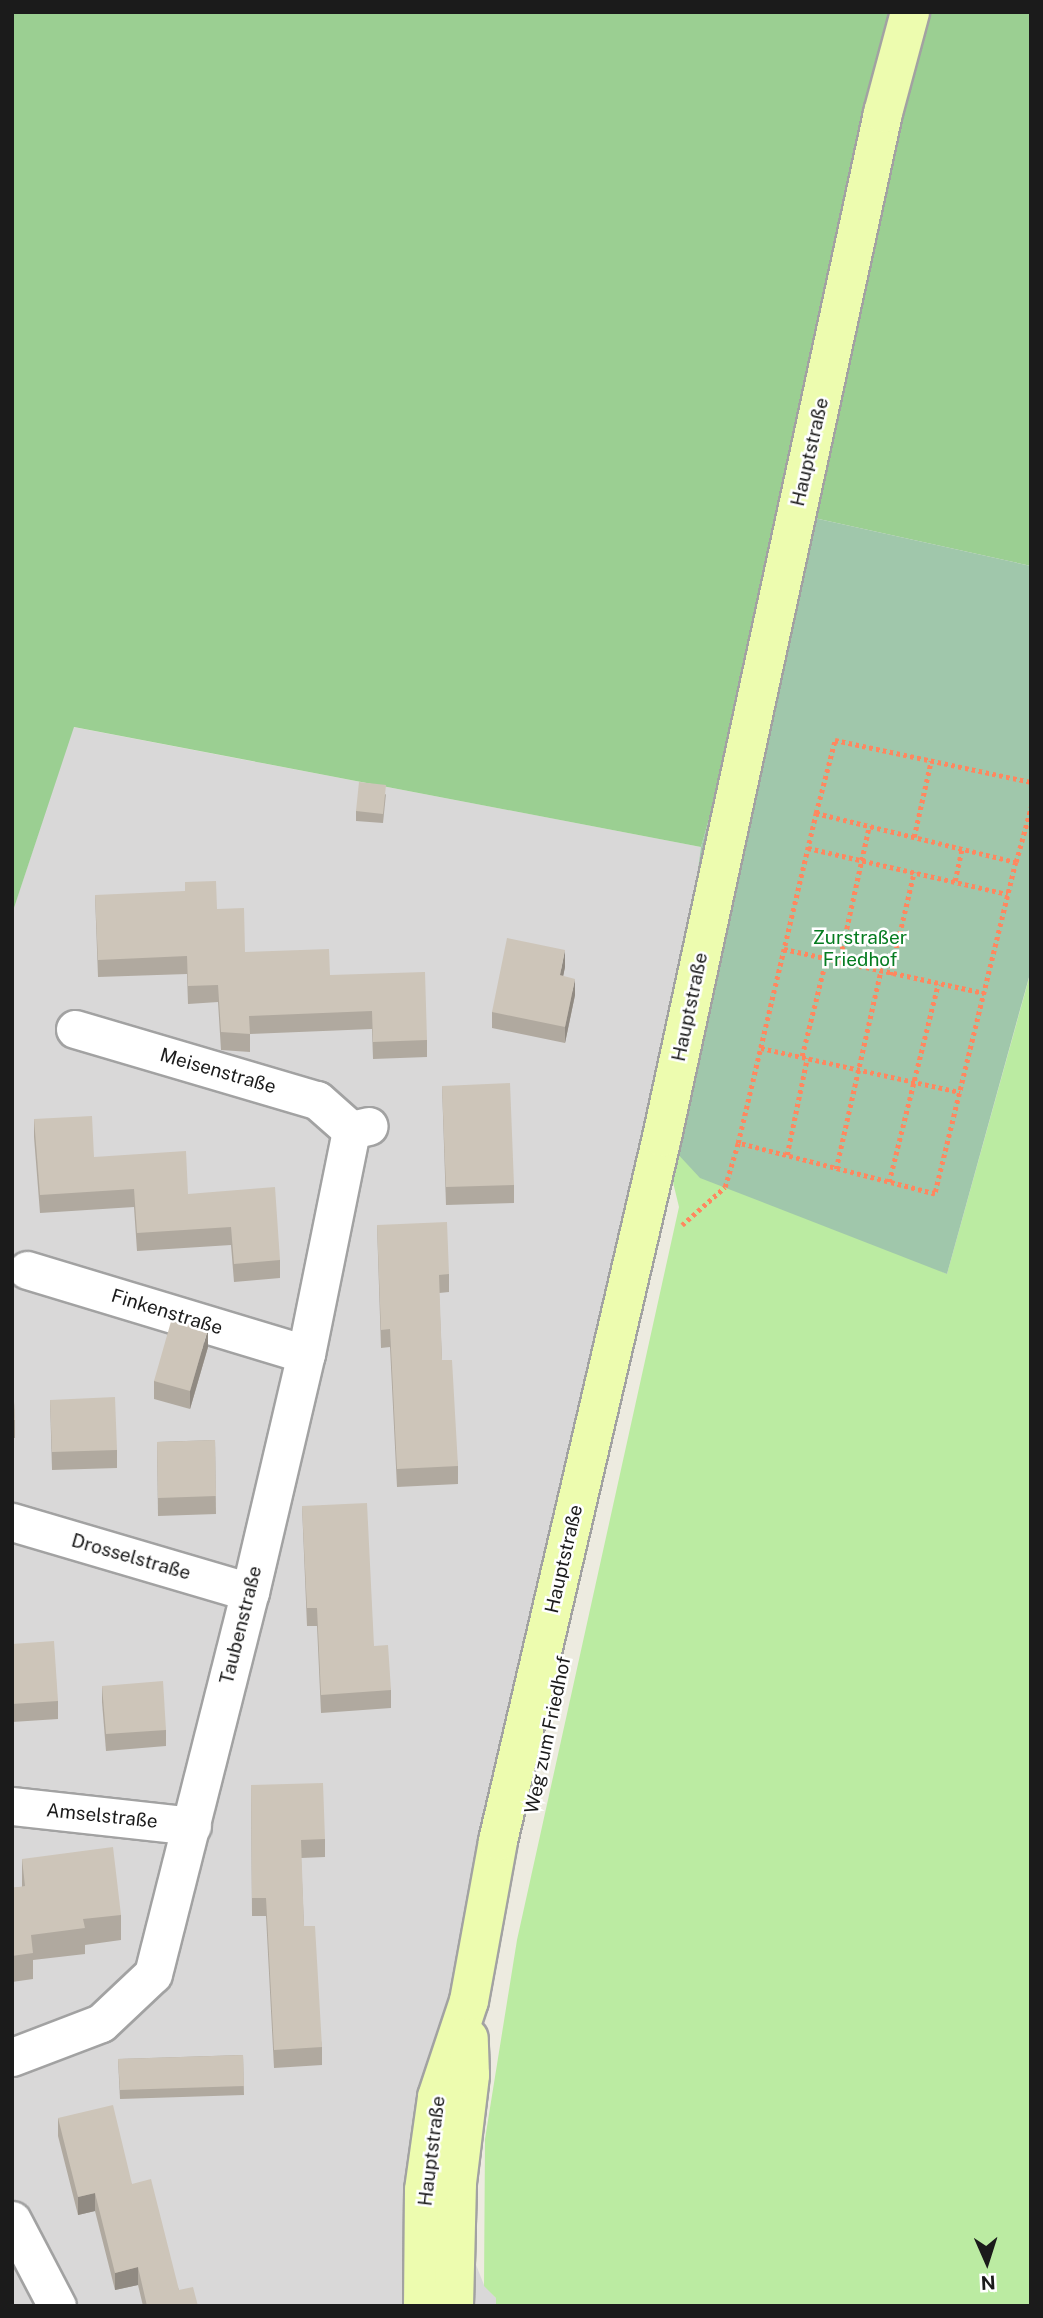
<!DOCTYPE html>
<meta charset="utf-8">
<style>
body{margin:0}
#map{position:relative;width:1043px;height:2318px;overflow:hidden;background:#edebe0;font-family:"Public Sans",sans-serif}
div>[style]{position:absolute}
.residential>*{inset:0;background:#d9d8d8}
.grass>*{inset:0;background:#bbeba2}
.forest>*{inset:0;background:#9bcf92}
.cemetery>*{inset:0;background:#a0c7ab}
.path>*{height:4.5px;margin-top:-2.25px;transform-origin:0;background:repeating-linear-gradient(90deg,#ff875f 0 3.5px,transparent 0 7px)}
.roads{filter:drop-shadow(2px 0 #a2a2a2) drop-shadow(-2px 0 #a2a2a2) drop-shadow(0 2px #a2a2a2) drop-shadow(0 -2px #a2a2a2)}
.minor>*{height:37px;margin:-18.5px;padding:0 18.5px;transform-origin:18.5px;border-radius:18.5px;background:#fff}
.secondary>*{height:38px;margin:-19px;padding:0 19px;transform-origin:19px;border-radius:19px;background:#edfcaf}
.wall>*{inset:0;background:#b0a99f}
.shaded-wall>*{inset:0;background:#908a82}
.building>*{inset:0;background:#cdc5b9}
span{translate:-50% -50%;white-space:nowrap;text-align:center;line-height:1.15;-webkit-text-stroke:5px #fff;paint-order:stroke}
.street-label{font-size:19px;color:#1b1b1b}
.park-label{font-size:19px;color:#067c21}
.frame{position:absolute;inset:0;border:14px solid #1b1b1b;pointer-events:none}
.north{position:absolute;left:952px;top:2227px;width:70px;height:70px;-webkit-text-stroke:5px #fff;paint-order:stroke;rotate:177deg;font-size:19px;font-weight:700;line-height:28px;text-align:center;color:#1b1b1b}
.north::after{content:'';display:block;margin:auto;width:24px;height:32px;background:#1b1b1b;clip-path:polygon(50% 0,100% 100%,50% 72%,0 100%)}
</style>
<div id="map">
<div class="residential">
<div style="clip-path:polygon(73px 727px,701px 847px,662px 1137px,435px 2161px,484px 2285px,496px 2298px,496px 2306px,12px 2306px,12px 914px)"></div>
</div>
<div class="grass">
<div style="clip-path:polygon(1031px 971px,1031px 2306px,496px 2306px,496px 2298px,484px 2286px,485px 2139px,517px 1940px,679px 1207px,662px 1137px,947px 1274px)"></div>
</div>
<div class="forest">
<div style="clip-path:polygon(12px 12px,1031px 12px,1031px 566px,796px 514px,701px 847px,74px 727px,12px 914px)"></div>
</div>
<div class="cemetery">
<div style="clip-path:polygon(796px 514px,1031px 566px,1031px 970px,947px 1274px,700px 1178px,662px 1137px,701px 847px)"></div>
</div>
<div class="path">
<div style="left:816px;top:813px;width:75px;rotate:-75.4deg"></div>
<div style="left:835px;top:740px;width:200px;rotate:12.1deg"></div>
<div style="left:914px;top:837px;width:78px;rotate:-77.4deg"></div>
<div style="left:808px;top:848px;width:205px;rotate:13deg"></div>
<div style="left:1016px;top:862px;width:57px;rotate:-74.7deg"></div>
<div style="left:955px;top:881px;width:33px;rotate:-78deg"></div>
<div style="left:784px;top:949px;width:205px;rotate:12.4deg"></div>
<div style="left:839px;top:963px;width:140px;rotate:-77.6deg"></div>
<div style="left:890px;top:975px;width:106px;rotate:-76.9deg"></div>
<div style="left:761px;top:1048px;width:204px;rotate:12.5deg"></div>
<div style="left:802px;top:1056px;width:99px;rotate:-76deg"></div>
<div style="left:787px;top:1155px;width:99px;rotate:-78.3deg"></div>
<div style="left:836px;top:1169px;width:201px;rotate:-77.3deg"></div>
<div style="left:889px;top:1182px;width:204px;rotate:-76.1deg"></div>
<div style="left:682px;top:1225px;width:57px;rotate:-41.5deg"></div>
<div style="left:725px;top:1187px;width:46px;rotate:-73.5deg"></div>
<div style="left:738px;top:1143px;width:339px;rotate:-76.7deg"></div>
<div style="left:816px;top:813px;width:206px;rotate:13.8deg"></div>
<div style="left:1016px;top:862px;width:342px;rotate:103.7deg"></div>
<div style="left:935px;top:1194px;width:203px;rotate:-165.5deg"></div>
</div>
<div class="roads">
<div class="minor">
<div style="left:75px;top:1029px;width:252px;rotate:16.4deg"></div>
<div style="left:317px;top:1100px;width:45px;rotate:41.4deg"></div>
<div style="left:27px;top:1270px;width:291px;rotate:16.8deg"></div>
<div style="left:12px;top:1522px;width:248px;rotate:16.4deg"></div>
<div style="left:12px;top:1806px;width:181px;rotate:6.3deg"></div>
<div style="left:12px;top:2057px;width:95px;rotate:-20.9deg"></div>
<div style="left:101px;top:2023px;width:71px;rotate:-43.3deg"></div>
<div style="left:153px;top:1974px;width:394px;rotate:-75.8deg"></div>
<div style="left:250px;top:1592px;width:244px;rotate:-76.8deg"></div>
<div style="left:306px;top:1354px;width:228px;rotate:-78.6deg"></div>
<div style="left:351px;top:1130px;width:18px;rotate:-13deg"></div>
<div style="left:12px;top:2220px;width:97px;rotate:62.4deg"></div>
</div>
<div class="secondary">
<div style="left:423px;top:2306px;width:116px;rotate:-89.5deg"></div>
<div style="left:424px;top:2190px;width:94px;rotate:-82deg"></div>
<div style="left:437px;top:2097px;width:101px;rotate:-71.6deg"></div>
<div style="left:469px;top:2001px;width:163px;rotate:-79.7deg"></div>
<div style="left:498px;top:1841px;width:723px;rotate:-76.89deg"></div>
<div style="left:662px;top:1137px;width:1048px;rotate:-77.82deg"></div>
<div style="left:883px;top:113px;width:105px;rotate:-75deg"></div>
<div style="left:454px;top:2306px;width:123px;rotate:-88.6deg"></div>
<div style="left:457px;top:2183px;width:109px;rotate:-83.1deg"></div>
<div style="left:470px;top:2075px;width:37px;rotate:-92deg"></div>
</div>
</div>
<div class="wall">
<div style="clip-path:polygon(386px 794px,383px 823px,356px 821px,356px 811px)"></div>
<div style="clip-path:polygon(95px 895px,217px 909px,245px 952px,330px 975px,427px 1040px,427px 1057px,373px 1059px,372px 1029px,250px 1034px,250px 1052px,221px 1050px,218px 1002px,188px 1004px,187px 974px,98px 977px)"></div>
<div style="clip-path:polygon(565px 967px,563px 976px,575px 995px,565px 1043px,492px 1028px,492px 1012px)"></div>
<div style="clip-path:polygon(442px 1086px,514px 1185px,514px 1203px,446px 1205px)"></div>
<div style="clip-path:polygon(34px 1119px,94px 1157px,188px 1194px,280px 1260px,280px 1278px,234px 1282px,231px 1245px,137px 1251px,134px 1207px,40px 1213px,34px 1137px)"></div>
<div style="clip-path:polygon(377px 1225px,449px 1274px,449px 1292px,439px 1293px,442px 1360px,458px 1466px,458px 1484px,397px 1487px,390px 1347px,381px 1348px)"></div>
<div style="clip-path:polygon(208px 1347px,190px 1409px,154px 1399px,154px 1381px)"></div>
<div style="clip-path:polygon(12px 1366px,15px 1420px,15px 1438px,12px 1438px)"></div>
<div style="clip-path:polygon(50px 1400px,117px 1450px,117px 1468px,52px 1470px)"></div>
<div style="clip-path:polygon(215px 1440px,216px 1514px,158px 1516px,157px 1442px)"></div>
<div style="clip-path:polygon(302px 1506px,374px 1646px,391px 1690px,391px 1708px,321px 1713px,317px 1626px,307px 1626px)"></div>
<div style="clip-path:polygon(12px 1644px,58px 1701px,58px 1719px,12px 1722px)"></div>
<div style="clip-path:polygon(102px 1686px,166px 1730px,166px 1746px,106px 1751px,102px 1702px)"></div>
<div style="clip-path:polygon(251px 1785px,325px 1839px,325px 1857px,301px 1858px,304px 1926px,322px 2047px,322px 2065px,274px 2068px,266px 1916px,252px 1916px)"></div>
<div style="clip-path:polygon(22px 1859px,121px 1915px,121px 1940px,85px 1945px,85px 1954px,33px 1960px,33px 1979px,12px 1982px,12px 1888px,22px 1887px)"></div>
<div style="clip-path:polygon(243px 2055px,244px 2095px,120px 2099px,118px 2059px)"></div>
<div style="clip-path:polygon(58px 2118px,132px 2184px,179px 2290px,198px 2306px,143px 2306px,138px 2285px,115px 2290px,95px 2211px,78px 2215px,58px 2136px)"></div>
</div>
<div class="shaded-wall">
<div style="clip-path:polygon(565px 950px,565px 967px,560px 992px,560px 975px)"></div>
<div style="clip-path:polygon(575px 979px,575px 995px,565px 1043px,565px 1027px)"></div>
<div style="clip-path:polygon(208px 1329px,208px 1347px,190px 1409px,190px 1391px)"></div>
<div style="clip-path:polygon(95px 2193px,95px 2211px,78px 2215px,78px 2197px)"></div>
<div style="clip-path:polygon(138px 2267px,138px 2285px,115px 2290px,115px 2273px)"></div>
</div>
<div class="building">
<div style="clip-path:polygon(359px 782px,386px 785px,383px 814px,356px 811px)"></div>
<div style="clip-path:polygon(216px 881px,217px 909px,244px 908px,245px 952px,329px 949px,330px 975px,425px 972px,427px 1040px,373px 1042px,372px 1011px,249px 1016px,250px 1034px,221px 1032px,218px 985px,188px 986px,187px 956px,98px 960px,95px 895px,185px 891px,185px 882px)"></div>
<div style="clip-path:polygon(507px 938px,565px 950px,560px 975px,575px 979px,565px 1027px,492px 1012px)"></div>
<div style="clip-path:polygon(510px 1083px,514px 1185px,446px 1187px,442px 1086px)"></div>
<div style="clip-path:polygon(92px 1116px,94px 1157px,186px 1151px,188px 1194px,275px 1187px,280px 1260px,234px 1264px,231px 1227px,137px 1233px,134px 1189px,40px 1195px,34px 1119px)"></div>
<div style="clip-path:polygon(447px 1222px,449px 1274px,439px 1275px,442px 1360px,452px 1360px,458px 1466px,397px 1469px,390px 1329px,381px 1330px,377px 1225px)"></div>
<div style="clip-path:polygon(172px 1318px,208px 1329px,190px 1391px,154px 1381px)"></div>
<div style="clip-path:polygon(12px 1366px,15px 1420px,12px 1420px)"></div>
<div style="clip-path:polygon(115px 1397px,117px 1450px,52px 1452px,50px 1400px)"></div>
<div style="clip-path:polygon(215px 1440px,216px 1496px,158px 1498px,157px 1442px)"></div>
<div style="clip-path:polygon(367px 1503px,374px 1646px,388px 1645px,391px 1690px,321px 1695px,317px 1608px,307px 1608px,302px 1506px)"></div>
<div style="clip-path:polygon(54px 1641px,58px 1701px,12px 1704px,12px 1644px)"></div>
<div style="clip-path:polygon(163px 1681px,166px 1730px,106px 1734px,102px 1686px)"></div>
<div style="clip-path:polygon(323px 1783px,325px 1839px,301px 1840px,304px 1926px,315px 1926px,322px 2047px,274px 2050px,266px 1898px,252px 1898px,251px 1785px)"></div>
<div style="clip-path:polygon(113px 1847px,121px 1915px,83px 1919px,85px 1928px,31px 1935px,33px 1953px,12px 1956px,12px 1888px,25px 1886px,22px 1859px)"></div>
<div style="clip-path:polygon(243px 2055px,244px 2086px,120px 2090px,118px 2059px)"></div>
<div style="clip-path:polygon(113px 2105px,132px 2184px,151px 2179px,179px 2290px,193px 2287px,198px 2306px,147px 2306px,138px 2267px,115px 2273px,95px 2193px,78px 2197px,58px 2118px)"></div>
</div>
<div class="street-label">
<span style="left:810px;top:452px;rotate:-77deg">Hauptstraße</span>
<span style="left:690px;top:1007px;rotate:-78deg">Hauptstraße</span>
<span style="left:218px;top:1071px;rotate:16deg">Meisenstraße</span>
<span style="left:167px;top:1312px;rotate:17deg">Finkenstraße</span>
<span style="left:131px;top:1557px;rotate:16deg">Drosselstraße</span>
<span style="left:564px;top:1559px;rotate:-77deg">Hauptstraße</span>
<span style="left:241px;top:1625px;rotate:-76deg">Taubenstraße</span>
<span style="left:548px;top:1735px;rotate:-78deg">Weg zum Friedhof</span>
<span style="left:102px;top:1816px;rotate:6deg">Amselstraße</span>
<span style="left:432px;top:2151px;rotate:-83deg">Hauptstraße</span>
</div>
<div class="park-label">
<span style="left:860px;top:949px">Zurstraßer<br>Friedhof</span>
</div>
<div class="frame"></div>
<div class="north">N</div>
</div>
